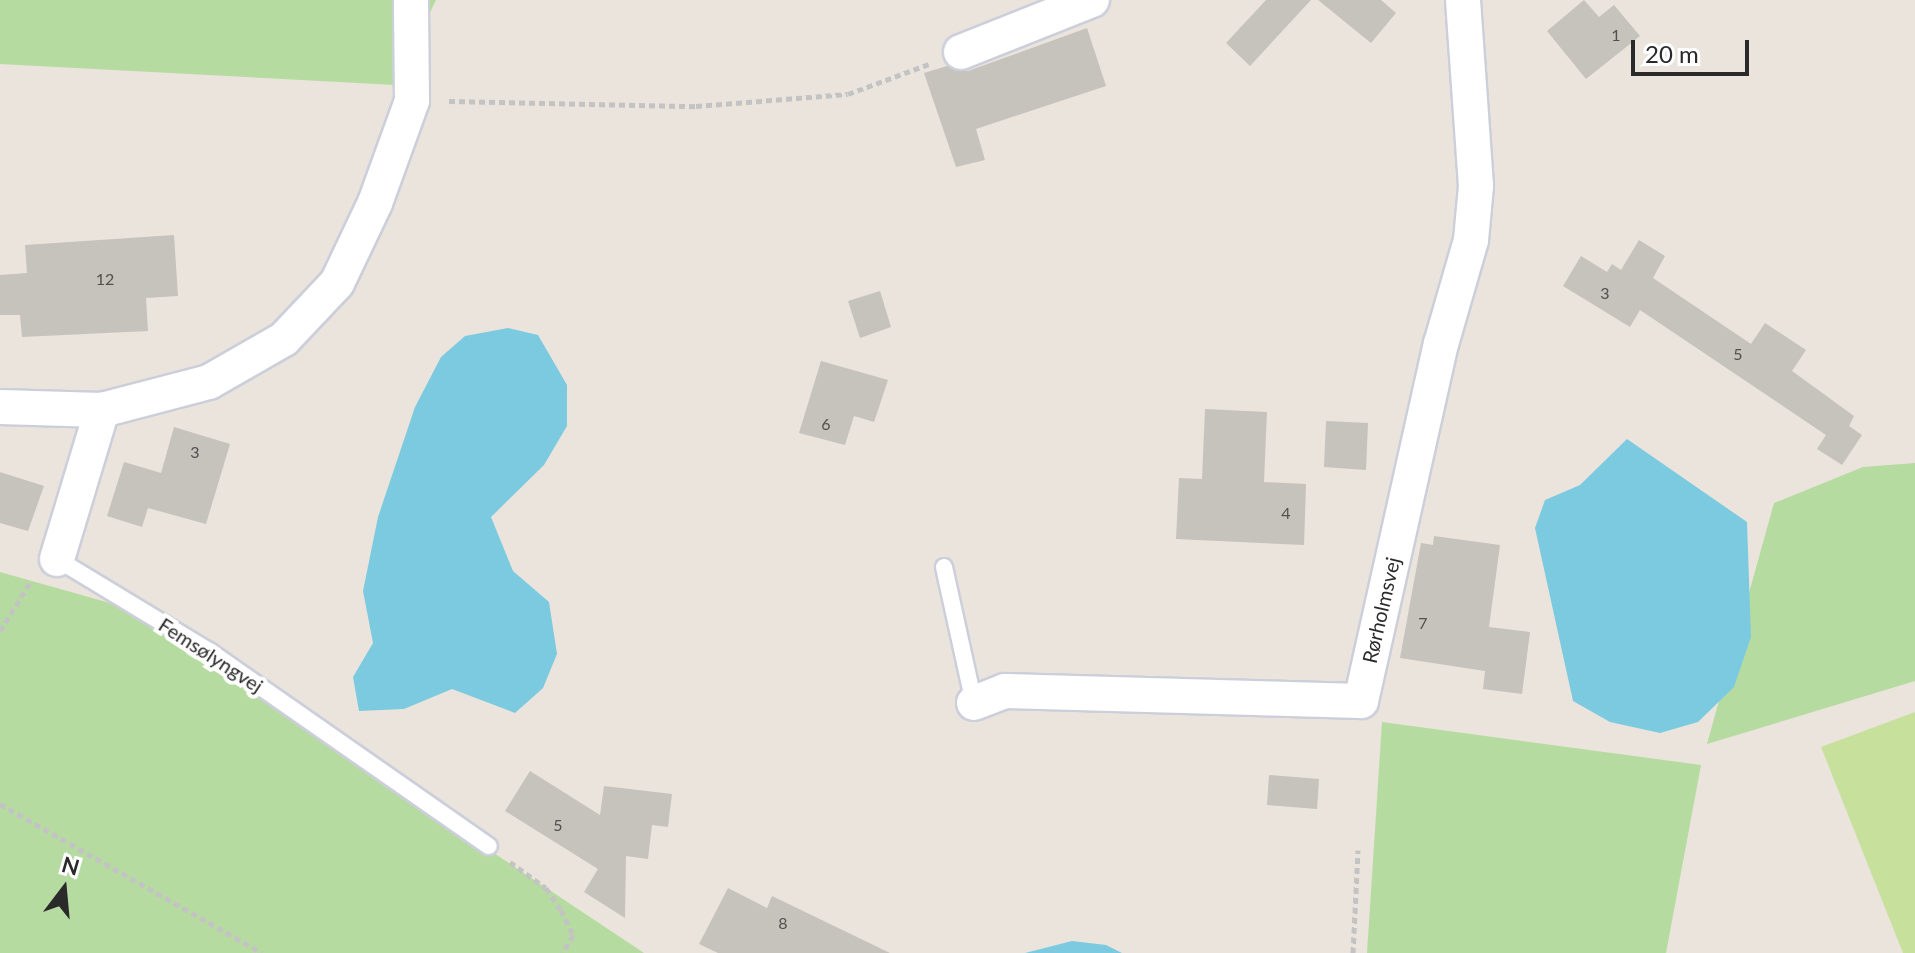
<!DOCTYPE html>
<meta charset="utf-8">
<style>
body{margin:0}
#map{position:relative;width:1915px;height:953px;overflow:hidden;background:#eae4dd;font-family:Lato,sans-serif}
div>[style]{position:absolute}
.green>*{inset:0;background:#b6dba0}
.pitch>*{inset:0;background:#c7e19d}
.water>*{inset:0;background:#7ccae0}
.building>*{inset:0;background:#c6c2bc}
.path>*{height:5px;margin-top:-2.5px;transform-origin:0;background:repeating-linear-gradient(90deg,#c3c3c3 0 6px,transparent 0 10px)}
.roads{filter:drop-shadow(2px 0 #cccfda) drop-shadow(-2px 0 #cccfda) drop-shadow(0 2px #cccfda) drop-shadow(0 -2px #cccfda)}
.service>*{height:16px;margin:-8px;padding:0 8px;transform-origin:8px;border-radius:8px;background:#fff}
.minor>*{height:34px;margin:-17px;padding:0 17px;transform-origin:17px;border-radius:17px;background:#fff}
span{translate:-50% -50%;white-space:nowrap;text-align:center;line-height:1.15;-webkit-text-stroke:8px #fff;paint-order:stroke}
.number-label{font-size:16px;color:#51504e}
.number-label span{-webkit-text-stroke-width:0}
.street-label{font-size:20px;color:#2a2a2a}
.north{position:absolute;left:24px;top:849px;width:80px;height:80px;-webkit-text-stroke:6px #fff;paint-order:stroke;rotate:16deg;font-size:22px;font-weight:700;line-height:32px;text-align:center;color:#2a2a2a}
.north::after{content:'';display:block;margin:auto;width:28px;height:36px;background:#2a2a2a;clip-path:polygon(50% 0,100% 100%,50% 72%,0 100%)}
.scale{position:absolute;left:1631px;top:40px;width:118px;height:36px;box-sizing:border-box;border:4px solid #2a2a2a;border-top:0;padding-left:10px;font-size:24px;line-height:28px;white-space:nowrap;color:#2a2a2a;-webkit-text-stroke:6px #fff;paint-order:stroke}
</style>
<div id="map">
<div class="green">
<div style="clip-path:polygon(0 0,436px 0,395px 85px,0 64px)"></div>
<div style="clip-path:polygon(1915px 463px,1915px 681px,1707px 744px,1774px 503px,1863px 467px)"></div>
<div style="clip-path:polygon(0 572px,124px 607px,644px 953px,0 953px)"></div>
<div style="clip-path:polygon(1382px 722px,1701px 765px,1666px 953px,1367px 953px)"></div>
</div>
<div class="pitch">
<div style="clip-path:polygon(1915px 712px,1915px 953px,1903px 953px,1821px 747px)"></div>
</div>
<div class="water">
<div style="clip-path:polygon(508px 328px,538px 335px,567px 385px,567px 426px,544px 465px,491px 517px,513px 571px,549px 602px,557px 654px,543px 688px,515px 713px,452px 689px,404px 709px,359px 711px,353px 677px,373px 643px,363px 591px,378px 517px,415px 407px,441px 357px,465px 336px)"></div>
<div style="clip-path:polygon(1627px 439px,1747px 522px,1751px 637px,1734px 687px,1698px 722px,1660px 733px,1610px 722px,1573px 701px,1535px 528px,1545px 500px,1580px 485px)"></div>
<div style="clip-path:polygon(1072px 941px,1106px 945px,1122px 953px,1025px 953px)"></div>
</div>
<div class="building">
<div style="clip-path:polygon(1266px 0,1311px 0,1250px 66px,1226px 43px)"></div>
<div style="clip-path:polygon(1318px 0,1381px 0,1396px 13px,1371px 43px)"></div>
<div style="clip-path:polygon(1584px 0,1599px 17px,1614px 5px,1640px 36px,1586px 79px,1547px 31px)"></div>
<div style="clip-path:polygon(1087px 28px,1106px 86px,976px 129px,985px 160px,956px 167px,924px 73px,947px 66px,968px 71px)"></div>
<div style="clip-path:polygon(174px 235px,178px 296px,146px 298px,148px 331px,22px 337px,20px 315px,0 315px,0 275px,27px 273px,25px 245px)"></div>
<div style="clip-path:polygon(1639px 240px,1665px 256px,1653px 278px,1751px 344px,1765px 323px,1806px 350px,1792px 371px,1854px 416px,1849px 426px,1862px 435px,1842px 465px,1817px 449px,1826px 435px,1640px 310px,1630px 327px,1563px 286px,1581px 256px,1607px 272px,1612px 264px,1621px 270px)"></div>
<div style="clip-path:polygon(880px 291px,891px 327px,860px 338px,848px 301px)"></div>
<div style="clip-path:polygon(821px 361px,888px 380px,874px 422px,854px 416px,845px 445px,799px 433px)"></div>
<div style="clip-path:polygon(1205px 409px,1267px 412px,1264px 482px,1306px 484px,1304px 545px,1176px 539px,1179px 478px,1202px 479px)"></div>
<div style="clip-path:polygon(1326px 421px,1368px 423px,1366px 470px,1324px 467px)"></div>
<div style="clip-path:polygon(174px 427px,230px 444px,206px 524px,148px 508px,142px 527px,107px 516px,124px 462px,161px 473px)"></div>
<div style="clip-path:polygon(0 472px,44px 486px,28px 531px,0 523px)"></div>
<div style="clip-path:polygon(1434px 536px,1500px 545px,1489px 627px,1530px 632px,1522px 694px,1483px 689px,1485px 671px,1400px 658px,1421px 543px,1433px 545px)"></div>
<div style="clip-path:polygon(530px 771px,600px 815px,604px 786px,672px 794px,668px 827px,652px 825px,648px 859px,626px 856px,625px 918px,584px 892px,598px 869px,505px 811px)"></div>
<div style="clip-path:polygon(1269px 775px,1319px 779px,1317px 809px,1267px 805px)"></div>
<div style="clip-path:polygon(728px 888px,767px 908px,772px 896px,890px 953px,718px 953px,699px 944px)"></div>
</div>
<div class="path">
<div style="left:449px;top:101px;width:247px;rotate:1.2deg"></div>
<div style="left:696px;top:106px;width:152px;rotate:-4.5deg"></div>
<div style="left:848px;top:94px;width:86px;rotate:-20.3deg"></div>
<div style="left:0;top:631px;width:59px;rotate:-58.2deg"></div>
<div style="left:0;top:804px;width:301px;rotate:29.6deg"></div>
<div style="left:510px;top:862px;width:44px;rotate:35.8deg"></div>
<div style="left:546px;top:888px;width:27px;rotate:56deg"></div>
<div style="left:561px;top:910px;width:28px;rotate:64deg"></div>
<div style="left:573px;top:935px;width:21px;rotate:119deg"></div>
<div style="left:1353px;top:953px;width:103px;rotate:-87.2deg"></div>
</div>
<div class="roads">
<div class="service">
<div style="left:57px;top:559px;width:178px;rotate:31.2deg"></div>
<div style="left:209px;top:651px;width:341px;rotate:34.9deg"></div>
<div style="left:944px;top:567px;width:139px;rotate:77.6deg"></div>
</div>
<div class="minor">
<div style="left:961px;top:52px;width:141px;rotate:-21.7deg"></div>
<div style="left:0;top:407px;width:102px;rotate:1.7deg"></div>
<div style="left:102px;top:410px;width:111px;rotate:-14.7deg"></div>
<div style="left:209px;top:382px;width:86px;rotate:-29.8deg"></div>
<div style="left:284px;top:339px;width:77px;rotate:-46.6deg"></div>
<div style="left:337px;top:283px;width:89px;rotate:-64.6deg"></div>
<div style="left:375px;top:203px;width:109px;rotate:-70.1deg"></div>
<div style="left:412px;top:101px;width:101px;rotate:-90.6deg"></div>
<div style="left:57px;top:559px;width:156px;rotate:-73.2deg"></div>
<div style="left:974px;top:703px;width:33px;rotate:-21deg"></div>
<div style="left:1005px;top:691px;width:356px;rotate:1.6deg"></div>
<div style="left:1361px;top:701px;width:366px;rotate:-77.4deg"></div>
<div style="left:1441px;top:344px;width:108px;rotate:-73.9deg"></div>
<div style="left:1471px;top:240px;width:54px;rotate:-84.7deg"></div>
<div style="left:1476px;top:186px;width:186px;rotate:-94deg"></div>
</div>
</div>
<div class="number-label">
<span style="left:1616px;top:35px">1</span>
<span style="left:105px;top:279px">12</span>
<span style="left:1605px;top:293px">3</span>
<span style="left:1738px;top:354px">5</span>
<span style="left:826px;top:424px">6</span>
<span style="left:195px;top:452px">3</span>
<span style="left:1286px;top:513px">4</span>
<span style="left:1423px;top:623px">7</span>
<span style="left:558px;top:825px">5</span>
<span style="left:783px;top:923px">8</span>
</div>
<div class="street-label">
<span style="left:1381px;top:610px;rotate:-77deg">Rørholmsvej</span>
<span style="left:211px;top:655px;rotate:33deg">Femsølyngvej</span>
</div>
<div class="north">N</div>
<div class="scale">20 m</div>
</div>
